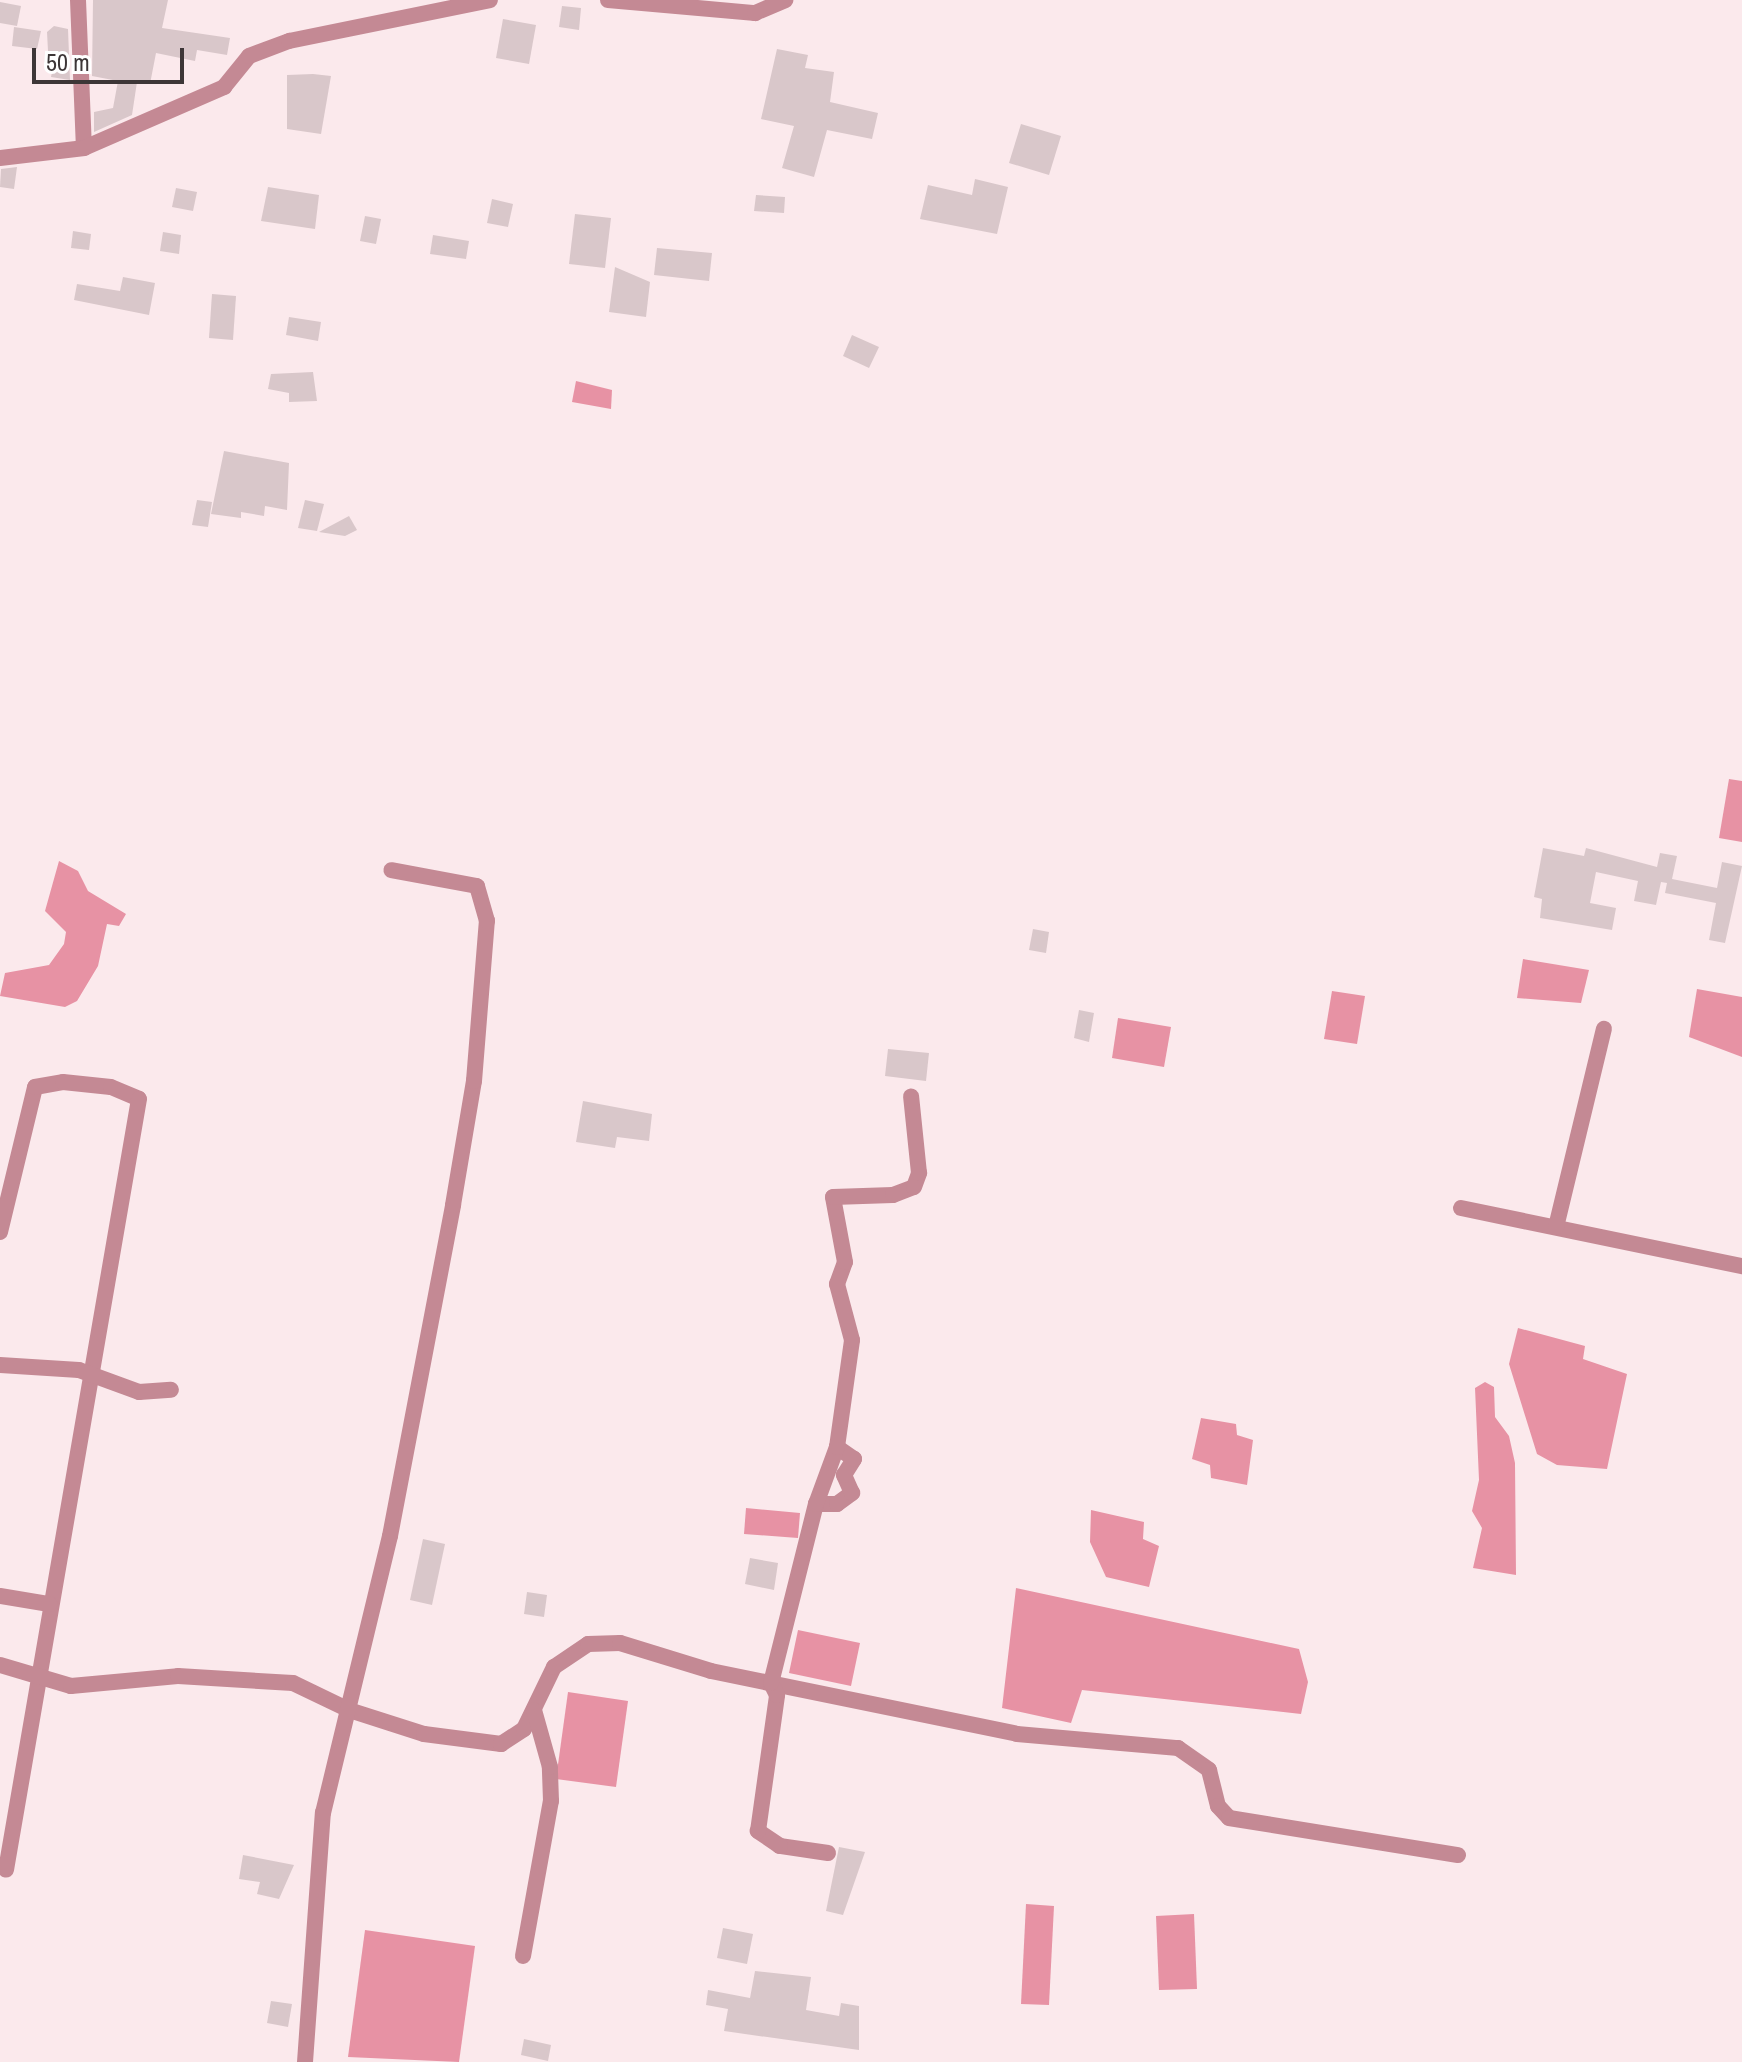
<!DOCTYPE html>
<style>
body{margin:0}
#map{position:relative;width:1742px;height:2062px;overflow:hidden;background:#fbe9ec;font-family:"Archivo Narrow",sans-serif}
div>[style]{position:absolute}
.water>*{inset:0;background:#e792a4}
.building>*{inset:0;background:#d9c7ca}
.street>*{height:16px;margin:-8px;padding:0 8px;transform-origin:8px;border-radius:8px;background:#c48994}
span{translate:-50% -50%;white-space:nowrap;text-align:center;line-height:1.15;-webkit-text-stroke:6px #fff;paint-order:stroke}
.scale{position:absolute;left:32px;top:48px;width:152px;height:36px;box-sizing:border-box;border:4px solid #3d3637;border-top:0;padding-left:10px;font-size:24px;line-height:28px;white-space:nowrap;color:#3d3637;-webkit-text-stroke:6px #fff;paint-order:stroke}
</style>
<div id="map">
<div class="water">
<div style="clip-path:polygon(576px 381px,612px 390px,611px 409px,572px 402px)"></div>
<div style="clip-path:polygon(1729px 779px,1742px 781px,1742px 842px,1719px 838px)"></div>
<div style="clip-path:polygon(59px 861px,78px 871px,88px 891px,126px 914px,119px 926px,107px 924px,98px 966px,77px 1001px,65px 1007px,0 996px,5px 973px,49px 965px,64px 944px,66px 932px,45px 911px)"></div>
<div style="clip-path:polygon(1523px 959px,1589px 970px,1581px 1003px,1517px 998px)"></div>
<div style="clip-path:polygon(1697px 989px,1742px 997px,1742px 1057px,1689px 1037px)"></div>
<div style="clip-path:polygon(1332px 991px,1365px 996px,1357px 1044px,1324px 1039px)"></div>
<div style="clip-path:polygon(1118px 1018px,1171px 1027px,1164px 1067px,1112px 1058px)"></div>
<div style="clip-path:polygon(1518px 1328px,1585px 1346px,1583px 1359px,1627px 1374px,1607px 1469px,1557px 1465px,1537px 1454px,1509px 1364px)"></div>
<div style="clip-path:polygon(1485px 1382px,1494px 1387px,1495px 1417px,1509px 1436px,1515px 1463px,1516px 1575px,1473px 1568px,1482px 1528px,1472px 1511px,1479px 1480px,1475px 1388px)"></div>
<div style="clip-path:polygon(1201px 1418px,1236px 1424px,1237px 1435px,1253px 1440px,1247px 1485px,1211px 1478px,1210px 1465px,1192px 1459px)"></div>
<div style="clip-path:polygon(746px 1508px,800px 1513px,798px 1538px,744px 1534px)"></div>
<div style="clip-path:polygon(1091px 1510px,1144px 1522px,1143px 1539px,1159px 1546px,1149px 1587px,1106px 1577px,1090px 1542px)"></div>
<div style="clip-path:polygon(1016px 1588px,1299px 1649px,1308px 1682px,1301px 1714px,1082px 1690px,1071px 1723px,1002px 1708px)"></div>
<div style="clip-path:polygon(798px 1630px,860px 1643px,851px 1686px,789px 1673px)"></div>
<div style="clip-path:polygon(568px 1692px,628px 1701px,616px 1787px,556px 1779px)"></div>
<div style="clip-path:polygon(1026px 1904px,1054px 1906px,1049px 2005px,1021px 2004px)"></div>
<div style="clip-path:polygon(1194px 1914px,1197px 1989px,1159px 1990px,1156px 1916px)"></div>
<div style="clip-path:polygon(365px 1930px,475px 1946px,459px 2062px,348px 2057px)"></div>
</div>
<div class="building">
<div style="clip-path:polygon(93px 0,168px 0,162px 28px,230px 38px,227px 55px,197px 50px,195px 61px,156px 53px,150px 84px,137px 82px,132px 115px,94px 132px,94px 112px,113px 108px,118px 81px,92px 76px)"></div>
<div style="clip-path:polygon(0 2px,21px 6px,17px 26px,0 23px)"></div>
<div style="clip-path:polygon(562px 6px,581px 8px,579px 30px,559px 27px)"></div>
<div style="clip-path:polygon(503px 19px,536px 25px,529px 64px,496px 58px)"></div>
<div style="clip-path:polygon(54px 26px,68px 29px,70px 80px,51px 77px,56px 52px,48px 51px,47px 32px)"></div>
<div style="clip-path:polygon(14px 27px,41px 31px,37px 49px,12px 46px)"></div>
<div style="clip-path:polygon(777px 49px,808px 55px,805px 68px,834px 72px,830px 102px,878px 113px,872px 139px,827px 130px,814px 177px,782px 168px,794px 126px,761px 119px)"></div>
<div style="clip-path:polygon(313px 74px,331px 76px,321px 134px,287px 129px,287px 75px)"></div>
<div style="clip-path:polygon(1021px 124px,1061px 136px,1049px 175px,1009px 163px)"></div>
<div style="clip-path:polygon(17px 167px,14px 189px,0 187px,1px 169px)"></div>
<div style="clip-path:polygon(975px 179px,1008px 187px,997px 234px,920px 219px,928px 185px,972px 195px)"></div>
<div style="clip-path:polygon(268px 187px,319px 195px,315px 229px,261px 221px)"></div>
<div style="clip-path:polygon(176px 188px,197px 192px,193px 211px,172px 207px)"></div>
<div style="clip-path:polygon(756px 195px,785px 197px,784px 213px,754px 211px)"></div>
<div style="clip-path:polygon(492px 199px,513px 204px,508px 227px,487px 223px)"></div>
<div style="clip-path:polygon(575px 214px,611px 218px,605px 268px,569px 264px)"></div>
<div style="clip-path:polygon(365px 216px,381px 219px,376px 244px,360px 241px)"></div>
<div style="clip-path:polygon(73px 231px,91px 234px,89px 250px,71px 248px)"></div>
<div style="clip-path:polygon(163px 232px,181px 235px,179px 254px,160px 251px)"></div>
<div style="clip-path:polygon(433px 235px,469px 241px,466px 259px,430px 254px)"></div>
<div style="clip-path:polygon(657px 248px,712px 253px,709px 281px,654px 275px)"></div>
<div style="clip-path:polygon(615px 267px,650px 282px,646px 317px,609px 312px)"></div>
<div style="clip-path:polygon(123px 277px,155px 283px,149px 315px,74px 300px,77px 284px,120px 291px)"></div>
<div style="clip-path:polygon(212px 294px,236px 296px,233px 340px,209px 338px)"></div>
<div style="clip-path:polygon(289px 317px,321px 322px,318px 341px,286px 335px)"></div>
<div style="clip-path:polygon(852px 335px,879px 347px,869px 368px,843px 356px)"></div>
<div style="clip-path:polygon(313px 372px,317px 401px,289px 402px,289px 393px,268px 389px,271px 374px)"></div>
<div style="clip-path:polygon(224px 451px,289px 463px,287px 510px,265px 506px,264px 516px,241px 512px,241px 518px,211px 514px)"></div>
<div style="clip-path:polygon(197px 500px,212px 502px,208px 527px,192px 525px)"></div>
<div style="clip-path:polygon(305px 500px,324px 504px,317px 531px,298px 528px)"></div>
<div style="clip-path:polygon(349px 516px,357px 530px,345px 536px,319px 532px)"></div>
<div style="clip-path:polygon(1543px 848px,1584px 856px,1586px 848px,1657px 867px,1660px 853px,1677px 856px,1672px 879px,1717px 888px,1722px 862px,1742px 866px,1725px 943px,1709px 940px,1716px 903px,1665px 893px,1667px 883px,1661px 882px,1656px 905px,1634px 901px,1638px 881px,1596px 872px,1590px 903px,1616px 908px,1612px 930px,1540px 918px,1542px 899px,1534px 897px)"></div>
<div style="clip-path:polygon(1033px 929px,1049px 932px,1046px 953px,1029px 950px)"></div>
<div style="clip-path:polygon(1079px 1010px,1094px 1013px,1089px 1042px,1074px 1038px)"></div>
<div style="clip-path:polygon(888px 1049px,929px 1053px,926px 1081px,885px 1076px)"></div>
<div style="clip-path:polygon(583px 1101px,652px 1114px,649px 1141px,617px 1137px,615px 1148px,576px 1142px)"></div>
<div style="clip-path:polygon(423px 1539px,445px 1544px,432px 1605px,410px 1600px)"></div>
<div style="clip-path:polygon(750px 1558px,778px 1563px,774px 1590px,745px 1584px)"></div>
<div style="clip-path:polygon(527px 1592px,547px 1595px,544px 1617px,524px 1614px)"></div>
<div style="clip-path:polygon(839px 1847px,865px 1852px,843px 1915px,826px 1911px)"></div>
<div style="clip-path:polygon(243px 1855px,294px 1865px,279px 1899px,257px 1894px,260px 1882px,239px 1879px)"></div>
<div style="clip-path:polygon(723px 1928px,753px 1934px,747px 1964px,717px 1958px)"></div>
<div style="clip-path:polygon(755px 1971px,811px 1977px,806px 2010px,839px 2016px,841px 2003px,859px 2006px,859px 2050px,724px 2031px,728px 2009px,706px 2005px,708px 1990px,750px 1998px)"></div>
<div style="clip-path:polygon(271px 2001px,292px 2004px,288px 2027px,267px 2023px)"></div>
<div style="clip-path:polygon(524px 2039px,551px 2045px,548px 2061px,521px 2055px)"></div>
</div>
<div class="street">
<div style="left:78px;top:0;width:148px;rotate:87.7deg"></div>
<div style="left:608px;top:0;width:148px;rotate:5.1deg"></div>
<div style="left:755px;top:13px;width:33px;rotate:-23deg"></div>
<div style="left:0;top:158px;width:85px;rotate:-6.8deg"></div>
<div style="left:84px;top:148px;width:153px;rotate:-23.5deg"></div>
<div style="left:224px;top:87px;width:40px;rotate:-51deg"></div>
<div style="left:249px;top:56px;width:43px;rotate:-20.6deg"></div>
<div style="left:289px;top:41px;width:205px;rotate:-11.5deg"></div>
<div style="left:1461px;top:1208px;width:287px;rotate:11.7deg"></div>
<div style="left:1556px;top:1227px;width:204px;rotate:-76.4deg"></div>
<div style="left:0;top:1232px;width:149px;rotate:-76.4deg"></div>
<div style="left:35px;top:1087px;width:28px;rotate:-10deg"></div>
<div style="left:63px;top:1082px;width:48px;rotate:5.9deg"></div>
<div style="left:111px;top:1087px;width:30px;rotate:23deg"></div>
<div style="left:139px;top:1099px;width:782px;rotate:99.79deg"></div>
<div style="left:0;top:1365px;width:79px;rotate:3.6deg"></div>
<div style="left:79px;top:1370px;width:64px;rotate:20.1deg"></div>
<div style="left:139px;top:1392px;width:32px;rotate:-4deg"></div>
<div style="left:816px;top:1504px;width:21px"></div>
<div style="left:837px;top:1504px;width:19px;rotate:-36deg"></div>
<div style="left:852px;top:1493px;width:20px;rotate:-114deg"></div>
<div style="left:844px;top:1475px;width:19px;rotate:-58deg"></div>
<div style="left:854px;top:1459px;width:21px;rotate:-145deg"></div>
<div style="left:0;top:1596px;width:50px;rotate:9.3deg"></div>
<div style="left:0;top:1665px;width:74px;rotate:16.5deg"></div>
<div style="left:71px;top:1686px;width:107px;rotate:-5.3deg"></div>
<div style="left:178px;top:1676px;width:115px;rotate:3.5deg"></div>
<div style="left:293px;top:1683px;width:62px;rotate:25.7deg"></div>
<div style="left:349px;top:1710px;width:79px;rotate:17.7deg"></div>
<div style="left:424px;top:1734px;width:78px;rotate:7.4deg"></div>
<div style="left:501px;top:1744px;width:27px;rotate:-33deg"></div>
<div style="left:524px;top:1729px;width:69px;rotate:-64.2deg"></div>
<div style="left:554px;top:1667px;width:41px;rotate:-34.1deg"></div>
<div style="left:588px;top:1644px;width:32px;rotate:-2deg"></div>
<div style="left:620px;top:1643px;width:95px;rotate:17.1deg"></div>
<div style="left:711px;top:1671px;width:312px;rotate:11.6deg"></div>
<div style="left:1017px;top:1734px;width:162px;rotate:5deg"></div>
<div style="left:1178px;top:1748px;width:38px;rotate:35deg"></div>
<div style="left:1209px;top:1770px;width:37px;rotate:76deg"></div>
<div style="left:1218px;top:1806px;width:16px;rotate:47deg"></div>
<div style="left:1229px;top:1818px;width:232px;rotate:9.2deg"></div>
<div style="left:828px;top:1853px;width:49px;rotate:-171.7deg"></div>
<div style="left:780px;top:1846px;width:27px;rotate:-146deg"></div>
<div style="left:758px;top:1831px;width:137px;rotate:-82deg"></div>
<div style="left:777px;top:1695px;width:13px;rotate:-117deg"></div>
<div style="left:771px;top:1683px;width:185px;rotate:-75.9deg"></div>
<div style="left:816px;top:1504px;width:61px;rotate:-69.8deg"></div>
<div style="left:837px;top:1447px;width:108px;rotate:-82deg"></div>
<div style="left:852px;top:1340px;width:58px;rotate:-105deg"></div>
<div style="left:837px;top:1284px;width:23px;rotate:-70deg"></div>
<div style="left:845px;top:1262px;width:66px;rotate:-100.5deg"></div>
<div style="left:833px;top:1197px;width:60px;rotate:-1.9deg"></div>
<div style="left:893px;top:1195px;width:22px;rotate:-21deg"></div>
<div style="left:914px;top:1187px;width:15px;rotate:-70deg"></div>
<div style="left:919px;top:1173px;width:77px;rotate:-95.9deg"></div>
<div style="left:523px;top:1956px;width:158px;rotate:-79.8deg"></div>
<div style="left:551px;top:1801px;width:34px;rotate:-92deg"></div>
<div style="left:550px;top:1767px;width:59px;rotate:-105.7deg"></div>
<div style="left:305px;top:2062px;width:250px;rotate:-85.9deg"></div>
<div style="left:323px;top:1813px;width:285px;rotate:-76.4deg"></div>
<div style="left:390px;top:1536px;width:337px;rotate:-79.2deg"></div>
<div style="left:453px;top:1205px;width:126px;rotate:-80.4deg"></div>
<div style="left:474px;top:1081px;width:161px;rotate:-85.4deg"></div>
<div style="left:487px;top:921px;width:36px;rotate:-106deg"></div>
<div style="left:477px;top:886px;width:87px;rotate:-169.5deg"></div>
</div>
<div class="scale">50 m</div>
</div>
